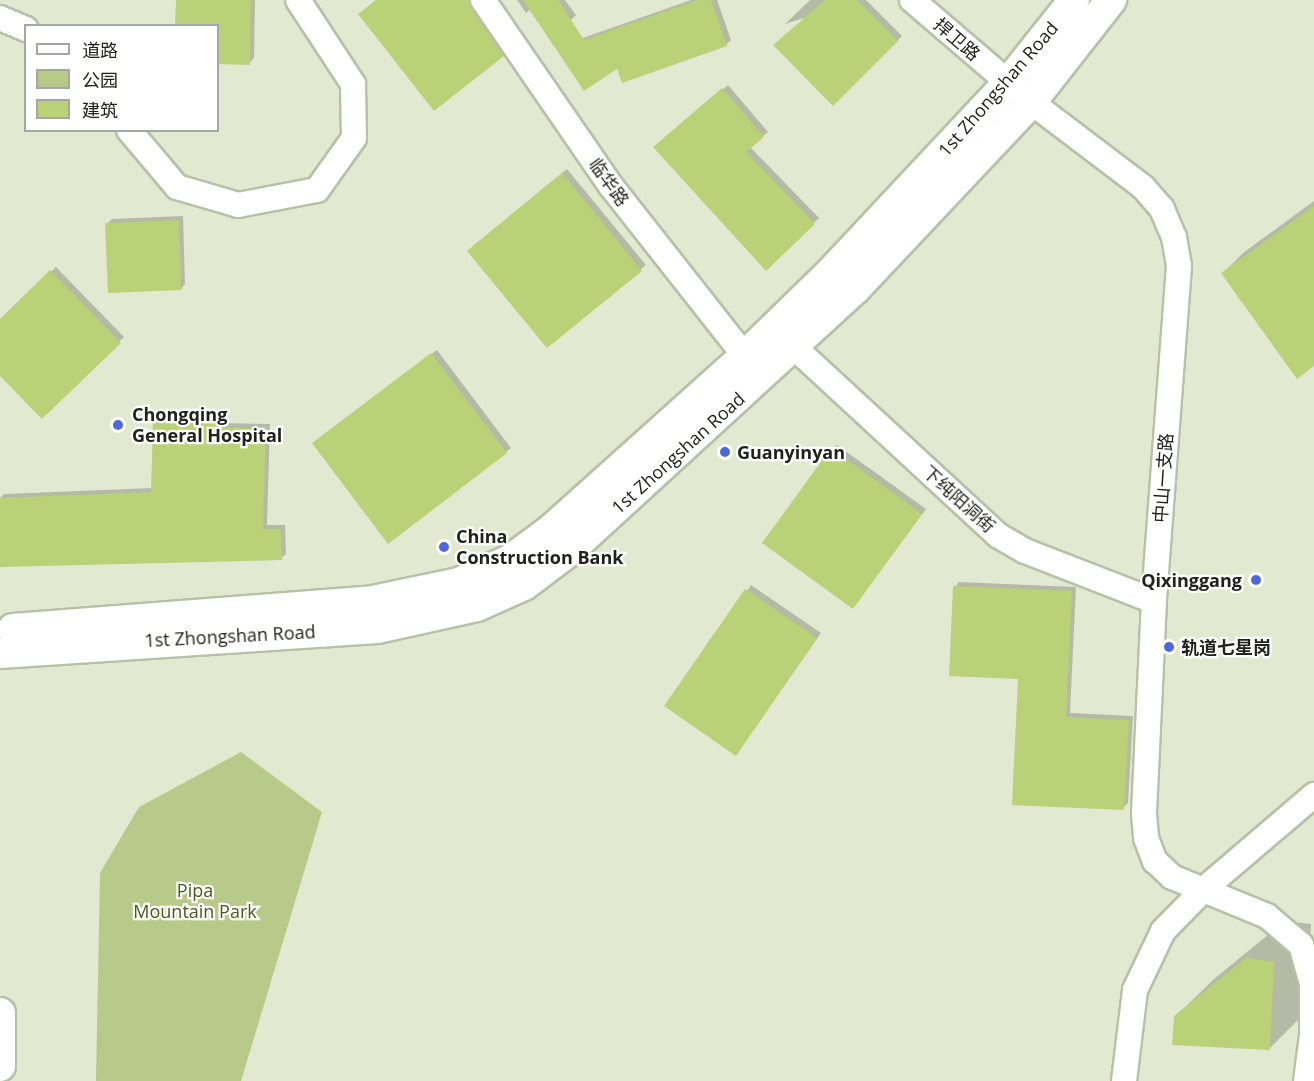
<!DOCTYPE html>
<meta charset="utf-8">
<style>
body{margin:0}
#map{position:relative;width:1314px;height:1081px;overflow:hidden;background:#e2e9d0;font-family:"Open Sans","Noto Sans SC",sans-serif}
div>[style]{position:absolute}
.green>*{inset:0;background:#b8ca8a}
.shadow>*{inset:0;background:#0003}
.building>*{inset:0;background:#b9d177}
.roads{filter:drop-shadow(2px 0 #b9c0a8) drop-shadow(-2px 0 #b9c0a8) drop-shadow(0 2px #b9c0a8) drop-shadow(0 -2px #b9c0a8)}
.minor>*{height:24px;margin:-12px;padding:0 12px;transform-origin:12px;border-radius:12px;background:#fff}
.major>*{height:30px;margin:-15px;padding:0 15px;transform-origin:15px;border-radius:15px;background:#fff}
.dots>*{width:16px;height:16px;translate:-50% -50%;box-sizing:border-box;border:3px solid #fff;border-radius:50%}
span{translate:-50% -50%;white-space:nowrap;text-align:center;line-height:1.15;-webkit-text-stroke:4.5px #fff;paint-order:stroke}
.street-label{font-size:18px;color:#21231a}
.poi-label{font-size:18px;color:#21231a;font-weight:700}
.left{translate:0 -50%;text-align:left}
.right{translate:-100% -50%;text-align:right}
.park-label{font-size:18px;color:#4b5919}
.legend{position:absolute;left:24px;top:24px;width:195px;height:108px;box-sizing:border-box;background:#fff;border:2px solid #a6a7a3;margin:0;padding:8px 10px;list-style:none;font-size:18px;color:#21231a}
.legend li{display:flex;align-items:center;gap:12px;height:30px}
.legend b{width:30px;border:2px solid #a6a7a3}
</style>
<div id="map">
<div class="green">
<div style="clip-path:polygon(241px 752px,322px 812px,241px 1081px,96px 1081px,100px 873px,139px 807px)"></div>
</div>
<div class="shadow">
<div style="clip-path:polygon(177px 0,255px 0,254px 58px,249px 63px,218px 62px,218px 26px)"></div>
<div style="clip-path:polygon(377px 0,473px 0,508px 51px,503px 55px)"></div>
<div style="clip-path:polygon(517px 0,565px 0,576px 15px,571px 20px,531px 9px,526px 13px)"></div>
<div style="clip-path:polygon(691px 0,717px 0,731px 40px,726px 45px,618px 67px,563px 45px)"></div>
<div style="clip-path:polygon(810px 0,866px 0,902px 36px,833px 104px,807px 17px,785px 24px)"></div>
<div style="clip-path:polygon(728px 85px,768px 132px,750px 147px,819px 218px,766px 269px,660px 143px)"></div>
<div style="clip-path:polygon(567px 169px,646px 265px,547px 346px,473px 246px)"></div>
<div style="clip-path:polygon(1314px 201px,1314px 364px,1223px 273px,1243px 253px)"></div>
<div style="clip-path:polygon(183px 216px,185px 284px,181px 289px,107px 224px,112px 219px)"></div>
<div style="clip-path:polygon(56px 267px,124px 337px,42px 417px,0 374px,0 321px)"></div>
<div style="clip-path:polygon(437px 350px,511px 448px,506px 452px,318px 439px)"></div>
<div style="clip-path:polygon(159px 417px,219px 418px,219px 423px,270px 424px,267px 525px,285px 525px,286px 554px,281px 558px,0 518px,0 498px,4px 494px,153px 488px,154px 422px)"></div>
<div style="clip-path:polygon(837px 445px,926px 509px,857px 602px,832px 449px)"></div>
<div style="clip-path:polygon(959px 582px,1076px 587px,1070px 713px,1133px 716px,1128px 803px,1123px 808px,1020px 677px,955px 587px)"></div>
<div style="clip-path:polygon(751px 585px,821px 633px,740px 749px,666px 705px)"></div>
<div style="clip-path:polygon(1285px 921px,1311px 924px,1307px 1011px,1269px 1049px,1175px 1017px,1214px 979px)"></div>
</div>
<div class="building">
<div style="clip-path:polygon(176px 0,251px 0,250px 65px,218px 64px,218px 26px,175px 26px)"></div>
<div style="clip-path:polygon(376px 0,469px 0,504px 56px,434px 111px,358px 14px)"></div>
<div style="clip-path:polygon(523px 0,558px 0,584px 40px,697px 0,711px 0,727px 46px,622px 83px,617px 69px,584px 91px)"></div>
<div style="clip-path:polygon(825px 0,857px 0,898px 41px,833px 106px,773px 45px)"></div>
<div style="clip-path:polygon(722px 88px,764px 137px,746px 152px,815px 224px,766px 271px,653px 147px)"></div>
<div style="clip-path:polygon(562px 173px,642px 271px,547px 348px,467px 251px)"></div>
<div style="clip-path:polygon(1314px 206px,1314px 366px,1297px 379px,1221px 273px)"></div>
<div style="clip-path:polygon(179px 220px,181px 290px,108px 293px,105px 223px)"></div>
<div style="clip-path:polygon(50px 270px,121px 343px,42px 419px,0 376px,0 319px)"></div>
<div style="clip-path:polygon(431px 353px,507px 453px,388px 544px,312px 443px)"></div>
<div style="clip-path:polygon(153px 421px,215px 422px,215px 427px,266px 429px,263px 529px,281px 529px,282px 560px,0 567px,0 498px,151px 492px)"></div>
<div style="clip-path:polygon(831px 448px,922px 514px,853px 609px,762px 543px)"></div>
<div style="clip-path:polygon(953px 586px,1072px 591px,1066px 717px,1129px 720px,1124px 810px,1012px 805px,1018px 679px,949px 676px)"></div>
<div style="clip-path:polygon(745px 589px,817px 638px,736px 756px,664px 706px)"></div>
<div style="clip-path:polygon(1246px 958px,1274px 962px,1270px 1050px,1172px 1045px,1174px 1016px)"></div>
</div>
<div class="roads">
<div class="minor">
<div style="left:483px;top:0;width:226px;rotate:55.5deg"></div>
<div style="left:611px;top:186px;width:216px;rotate:51.8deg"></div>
<div style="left:912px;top:0;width:157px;rotate:40.6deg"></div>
<div style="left:1031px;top:102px;width:141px;rotate:37.2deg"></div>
<div style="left:1143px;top:187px;width:29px;rotate:49deg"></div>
<div style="left:1162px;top:209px;width:30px;rotate:67deg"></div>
<div style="left:1174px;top:237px;width:29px;rotate:80deg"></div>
<div style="left:1179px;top:266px;width:336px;rotate:94.3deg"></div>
<div style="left:1154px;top:601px;width:213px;rotate:92.7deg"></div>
<div style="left:1144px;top:814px;width:24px;rotate:85deg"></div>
<div style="left:1146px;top:838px;width:25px;rotate:69deg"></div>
<div style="left:1155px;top:861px;width:23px;rotate:43deg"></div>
<div style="left:1172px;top:877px;width:103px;rotate:22.3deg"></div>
<div style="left:1267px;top:916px;width:45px;rotate:40.5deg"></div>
<div style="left:1301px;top:945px;width:41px;rotate:74.2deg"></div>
<div style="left:1312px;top:984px;width:51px;rotate:90deg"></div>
<div style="left:1312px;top:1035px;width:46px;rotate:97.4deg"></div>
<div style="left:0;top:18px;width:28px;rotate:23deg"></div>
<div style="left:129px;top:130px;width:75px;rotate:49.9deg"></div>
<div style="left:177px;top:187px;width:64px;rotate:16.4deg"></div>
<div style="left:238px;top:205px;width:80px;rotate:-10.8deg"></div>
<div style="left:317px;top:190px;width:64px;rotate:-54.6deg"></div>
<div style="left:354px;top:138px;width:54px;rotate:-91.1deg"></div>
<div style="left:353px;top:84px;width:100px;rotate:-123.2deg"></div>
<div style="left:795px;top:348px;width:277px;rotate:42.7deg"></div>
<div style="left:999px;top:536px;width:30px;rotate:30deg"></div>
<div style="left:1025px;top:551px;width:138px;rotate:21.2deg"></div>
<div style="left:1124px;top:1081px;width:92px;rotate:-83.1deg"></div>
<div style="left:1135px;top:990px;width:65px;rotate:-64.6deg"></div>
<div style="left:1163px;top:931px;width:59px;rotate:-45.7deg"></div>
<div style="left:1204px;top:889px;width:145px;rotate:-40.5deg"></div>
</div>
<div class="major">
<div style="left:13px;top:629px;width:361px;rotate:-4.4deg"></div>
<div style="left:373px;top:601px;width:88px;rotate:-11.8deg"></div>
<div style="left:459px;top:583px;width:56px;rotate:-24.3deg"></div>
<div style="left:510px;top:560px;width:51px;rotate:-36.2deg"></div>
<div style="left:551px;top:530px;width:261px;rotate:-41.9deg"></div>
<div style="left:745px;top:356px;width:123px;rotate:-44.3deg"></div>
<div style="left:833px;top:270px;width:256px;rotate:-46.9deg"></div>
<div style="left:1008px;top:83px;width:106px;rotate:-51.5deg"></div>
<div style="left:0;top:653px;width:378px;rotate:-3.8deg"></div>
<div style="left:377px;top:628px;width:102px;rotate:-12.4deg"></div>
<div style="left:477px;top:606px;width:51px;rotate:-24.1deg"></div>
<div style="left:524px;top:585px;width:56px;rotate:-37.1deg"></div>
<div style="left:569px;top:551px;width:388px;rotate:-42.5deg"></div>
<div style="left:855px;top:289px;width:257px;rotate:-46.7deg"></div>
<div style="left:1031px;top:102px;width:130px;rotate:-51.9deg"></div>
<div style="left:0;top:1013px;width:53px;rotate:90deg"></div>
</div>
</div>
<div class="dots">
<div style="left:118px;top:425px;background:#4f66dc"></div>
<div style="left:725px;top:452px;background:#4f66dc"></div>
<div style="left:444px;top:547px;background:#4f66dc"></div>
<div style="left:1256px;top:580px;background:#4f66dc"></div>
<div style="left:1169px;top:647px;background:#4f66dc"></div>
</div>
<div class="street-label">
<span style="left:957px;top:39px;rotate:41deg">捍卫路</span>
<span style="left:998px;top:89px;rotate:-49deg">1st Zhongshan Road</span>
<span style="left:609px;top:182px;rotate:54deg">临华路</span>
<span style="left:678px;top:453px;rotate:-42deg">1st Zhongshan Road</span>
<span style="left:1163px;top:478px;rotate:-86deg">中山一支路</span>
<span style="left:959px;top:499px;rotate:42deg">下纯阳洞街</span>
<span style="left:230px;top:636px;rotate:-3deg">1st Zhongshan Road</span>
</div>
<div class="poi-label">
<span class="left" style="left:132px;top:425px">Chongqing<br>General Hospital</span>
<span class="left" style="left:737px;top:452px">Guanyinyan</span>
<span class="left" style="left:456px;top:547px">China<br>Construction Bank</span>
<span class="right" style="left:1242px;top:580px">Qixinggang</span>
<span class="left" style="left:1181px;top:647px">轨道七星岗</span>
</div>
<div class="park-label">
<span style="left:195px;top:901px">Pipa<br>Mountain Park</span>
</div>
<ul class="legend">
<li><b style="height:8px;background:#fff"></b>道路</li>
<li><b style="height:16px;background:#b8ca8a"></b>公园</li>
<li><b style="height:16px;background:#b9d177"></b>建筑</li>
</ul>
</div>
